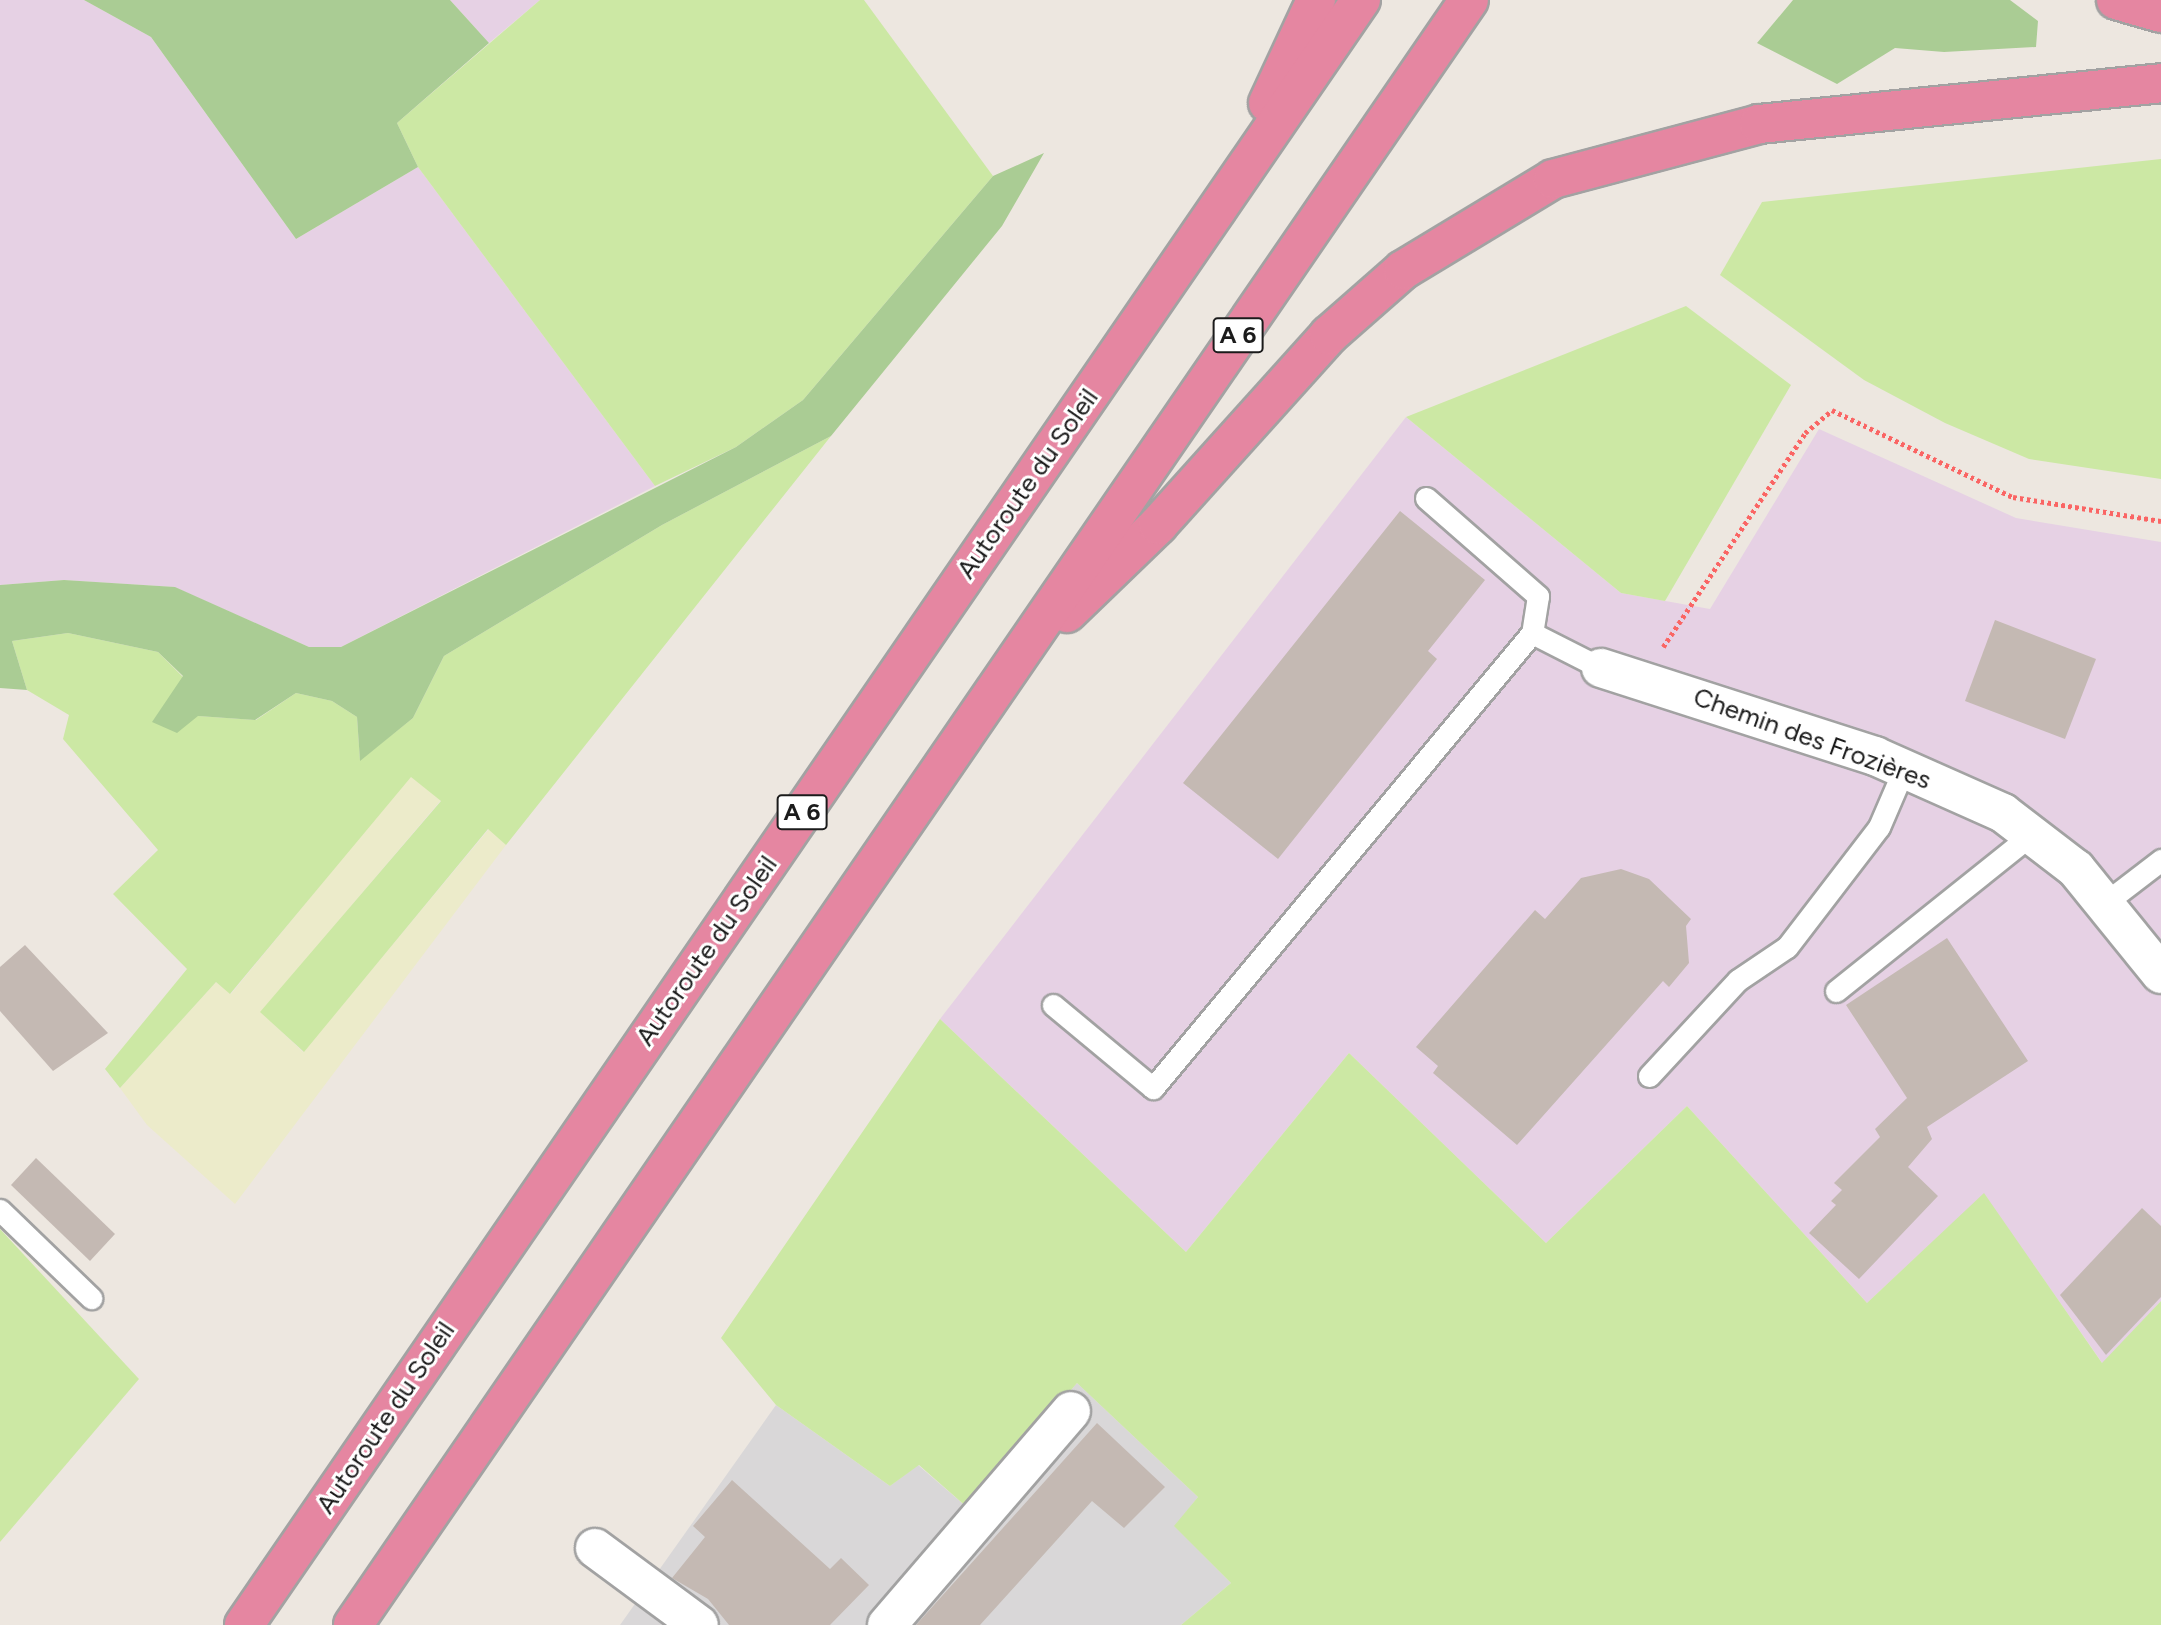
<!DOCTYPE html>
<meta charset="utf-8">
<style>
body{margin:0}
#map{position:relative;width:2161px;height:1625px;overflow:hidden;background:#ede7e0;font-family:Figtree,sans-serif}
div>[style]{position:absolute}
.residential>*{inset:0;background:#d9d7d8}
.industrial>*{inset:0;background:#e6d1e4}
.farmland>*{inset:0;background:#ecebca}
.grass>*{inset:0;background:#cce8a4}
.forest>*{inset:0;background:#aacc94}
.building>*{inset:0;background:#c4b9b3}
.path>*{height:4.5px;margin-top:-2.25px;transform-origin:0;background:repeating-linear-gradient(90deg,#fa6564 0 3.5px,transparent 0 7px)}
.roads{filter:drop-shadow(2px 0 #a2a2a2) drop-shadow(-2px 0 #a2a2a2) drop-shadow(0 2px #a2a2a2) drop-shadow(0 -2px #a2a2a2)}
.lane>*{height:21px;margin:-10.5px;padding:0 10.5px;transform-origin:10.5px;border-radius:10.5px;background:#fff}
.street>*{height:38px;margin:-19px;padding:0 19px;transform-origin:19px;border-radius:19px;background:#fff}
.highway>*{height:38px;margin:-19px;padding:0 19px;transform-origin:19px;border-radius:19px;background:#e586a1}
span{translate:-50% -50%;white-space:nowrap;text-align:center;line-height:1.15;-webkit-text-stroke:6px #fff;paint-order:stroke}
.shield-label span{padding:2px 5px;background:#fff;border:2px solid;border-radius:5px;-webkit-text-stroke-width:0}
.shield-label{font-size:24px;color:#1b1b1b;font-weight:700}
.street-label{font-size:26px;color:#1b1b1b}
</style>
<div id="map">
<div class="residential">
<div style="clip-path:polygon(1077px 1383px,1198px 1497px,1175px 1526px,1231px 1583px,1181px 1625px,620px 1625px,776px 1405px,890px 1486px,918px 1465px,969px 1509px)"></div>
</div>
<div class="industrial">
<div style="clip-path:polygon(0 0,84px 0,151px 37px,296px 239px,418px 167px,655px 486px,341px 647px,309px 647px,174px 587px,64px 580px,0 585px)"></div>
<div style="clip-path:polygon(450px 0,540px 0,489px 43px)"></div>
<div style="clip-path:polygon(1406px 417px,1621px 593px,1710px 609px,1819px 429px,2016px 518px,2161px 542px,2161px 1301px,2103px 1364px,1984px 1194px,1867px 1303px,1687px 1106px,1546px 1243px,1349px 1053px,1186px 1252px,940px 1019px)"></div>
</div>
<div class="farmland">
<div style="clip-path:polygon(410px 776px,441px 800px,261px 1012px,303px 1052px,489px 829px,506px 845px,235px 1204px,147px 1125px,120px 1088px,216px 982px,231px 994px)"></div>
</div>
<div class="grass">
<div style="clip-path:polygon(540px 0,864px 0,993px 176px,803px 400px,736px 447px,655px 486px,418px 167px,397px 123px)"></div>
<div style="clip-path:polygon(2161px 159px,2161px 479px,2029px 459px,1945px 423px,1864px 380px,1720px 275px,1762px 202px)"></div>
<div style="clip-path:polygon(1686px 306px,1791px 385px,1665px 601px,1621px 593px,1406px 417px)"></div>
<div style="clip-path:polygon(831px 436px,506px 845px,488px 829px,304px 1052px,260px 1012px,441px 801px,411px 777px,230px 994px,216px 982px,120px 1088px,105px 1069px,187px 969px,113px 894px,158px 850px,63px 739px,69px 715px,27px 690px,12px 641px,68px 633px,158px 652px,183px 677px,198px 716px,256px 720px,296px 693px,332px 701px,357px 717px,360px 760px,413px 718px,444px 656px,662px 525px)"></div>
<div style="clip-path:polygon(940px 1019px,1186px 1252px,1349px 1053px,1546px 1243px,1687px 1106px,1867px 1303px,1984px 1193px,2102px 1363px,2161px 1301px,2161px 1625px,1181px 1625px,1231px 1583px,1174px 1526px,1198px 1497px,1077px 1383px,969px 1509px,919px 1465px,890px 1486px,776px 1405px,721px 1338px)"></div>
<div style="clip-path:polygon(0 1229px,139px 1379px,0 1542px)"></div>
</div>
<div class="forest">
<div style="clip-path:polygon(84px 0,450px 0,489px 43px,397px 123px,418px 167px,296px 239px,151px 37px)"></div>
<div style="clip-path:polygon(1793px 0,2010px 0,2038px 21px,2036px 47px,1944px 52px,1895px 48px,1837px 84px,1757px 43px)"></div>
<div style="clip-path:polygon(1044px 153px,1002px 226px,831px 436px,662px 525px,444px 656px,413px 718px,360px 761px,357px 717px,332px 701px,296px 693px,255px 720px,198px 716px,177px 733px,152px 722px,183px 676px,158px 652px,68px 633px,12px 641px,27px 690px,0 688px,0 585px,64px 580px,175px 587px,309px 647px,341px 647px,736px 447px,803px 400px,993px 176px)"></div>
</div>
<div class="building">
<div style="clip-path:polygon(1400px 511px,1485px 580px,1428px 651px,1437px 659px,1278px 859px,1183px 783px)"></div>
<div style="clip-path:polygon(1995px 620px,2096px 659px,2065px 739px,1965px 701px)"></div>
<div style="clip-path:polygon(1621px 869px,1649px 879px,1691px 919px,1686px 926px,1689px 963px,1669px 987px,1663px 981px,1517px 1145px,1433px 1073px,1438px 1066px,1416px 1047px,1535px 910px,1545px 919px,1581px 878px)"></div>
<div style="clip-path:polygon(1947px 938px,2028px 1061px,1927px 1127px,1932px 1139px,1908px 1167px,1938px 1196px,1859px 1279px,1809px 1233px,1836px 1205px,1831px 1201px,1842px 1190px,1834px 1183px,1880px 1137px,1875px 1129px,1907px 1098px,1846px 1005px)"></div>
<div style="clip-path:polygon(25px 945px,108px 1033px,53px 1071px,0 1011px,0 967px)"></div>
<div style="clip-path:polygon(36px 1158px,115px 1234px,90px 1261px,11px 1185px)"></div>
<div style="clip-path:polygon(2142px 1208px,2161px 1226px,2161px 1297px,2106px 1355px,2060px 1295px)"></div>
<div style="clip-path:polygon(1097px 1423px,1165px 1487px,1124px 1528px,1092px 1501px,980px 1625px,916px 1625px)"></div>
<div style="clip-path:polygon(732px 1480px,830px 1569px,841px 1558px,869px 1585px,830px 1625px,729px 1625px,708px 1599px,672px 1578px,705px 1537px,693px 1526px)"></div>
</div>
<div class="path">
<div style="left:1663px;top:647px;width:257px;rotate:-56.4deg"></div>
<div style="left:1805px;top:433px;width:35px;rotate:-40deg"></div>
<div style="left:1832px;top:410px;width:201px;rotate:25.7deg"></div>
<div style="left:2013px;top:497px;width:150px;rotate:9.2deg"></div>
</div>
<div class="roads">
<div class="lane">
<div style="left:1426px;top:498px;width:149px;rotate:41.2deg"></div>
<div style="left:1538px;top:596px;width:37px;rotate:99deg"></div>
<div style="left:1532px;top:633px;width:77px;rotate:26.9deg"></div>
<div style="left:2105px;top:903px;width:71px;rotate:-37.5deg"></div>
<div style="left:1836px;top:991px;width:250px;rotate:-38.7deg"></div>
<div style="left:1053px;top:1005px;width:130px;rotate:39.7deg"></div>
<div style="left:1153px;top:1088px;width:592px;rotate:-50.21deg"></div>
<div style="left:1649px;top:1076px;width:131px;rotate:-47.2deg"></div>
<div style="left:1738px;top:980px;width:59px;rotate:-34deg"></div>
<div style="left:1787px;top:947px;width:151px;rotate:-52.5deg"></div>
<div style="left:1879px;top:827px;width:63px;rotate:-66.7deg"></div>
<div style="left:0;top:1210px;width:127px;rotate:44deg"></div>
</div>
<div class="street">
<div style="left:1601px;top:668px;width:288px;rotate:17.8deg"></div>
<div style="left:1875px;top:756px;width:140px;rotate:24deg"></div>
<div style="left:2003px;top:813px;width:92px;rotate:37.5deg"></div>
<div style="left:2076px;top:869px;width:135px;rotate:51deg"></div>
<div style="left:595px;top:1548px;width:129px;rotate:36.5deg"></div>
<div style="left:887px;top:1625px;width:282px;rotate:-49.3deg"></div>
</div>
<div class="highway">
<div style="left:2116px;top:0;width:47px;rotate:16.1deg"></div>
<div style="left:1268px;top:103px;width:114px;rotate:-65deg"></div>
<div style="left:1067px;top:613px;width:127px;rotate:-44deg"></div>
<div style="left:1158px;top:525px;width:256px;rotate:-48deg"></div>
<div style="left:1329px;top:335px;width:98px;rotate:-41.3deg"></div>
<div style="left:1403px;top:270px;width:175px;rotate:-31.2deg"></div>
<div style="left:1553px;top:179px;width:213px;rotate:-14.9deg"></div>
<div style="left:1759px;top:124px;width:404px;rotate:-5.8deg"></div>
<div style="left:244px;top:1625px;width:1972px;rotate:-55.5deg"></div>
<div style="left:353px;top:1625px;width:1971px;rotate:-55.52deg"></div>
</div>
</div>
<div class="shield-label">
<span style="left:1238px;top:335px">A 6</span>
<span style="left:802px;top:812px">A 6</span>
</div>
<div class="street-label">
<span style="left:1028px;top:484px;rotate:-55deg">Autoroute du Soleil</span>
<span style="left:1812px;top:739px;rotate:20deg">Chemin des Frozières</span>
<span style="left:707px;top:951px;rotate:-55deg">Autoroute du Soleil</span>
<span style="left:386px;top:1418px;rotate:-56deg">Autoroute du Soleil</span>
</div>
</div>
